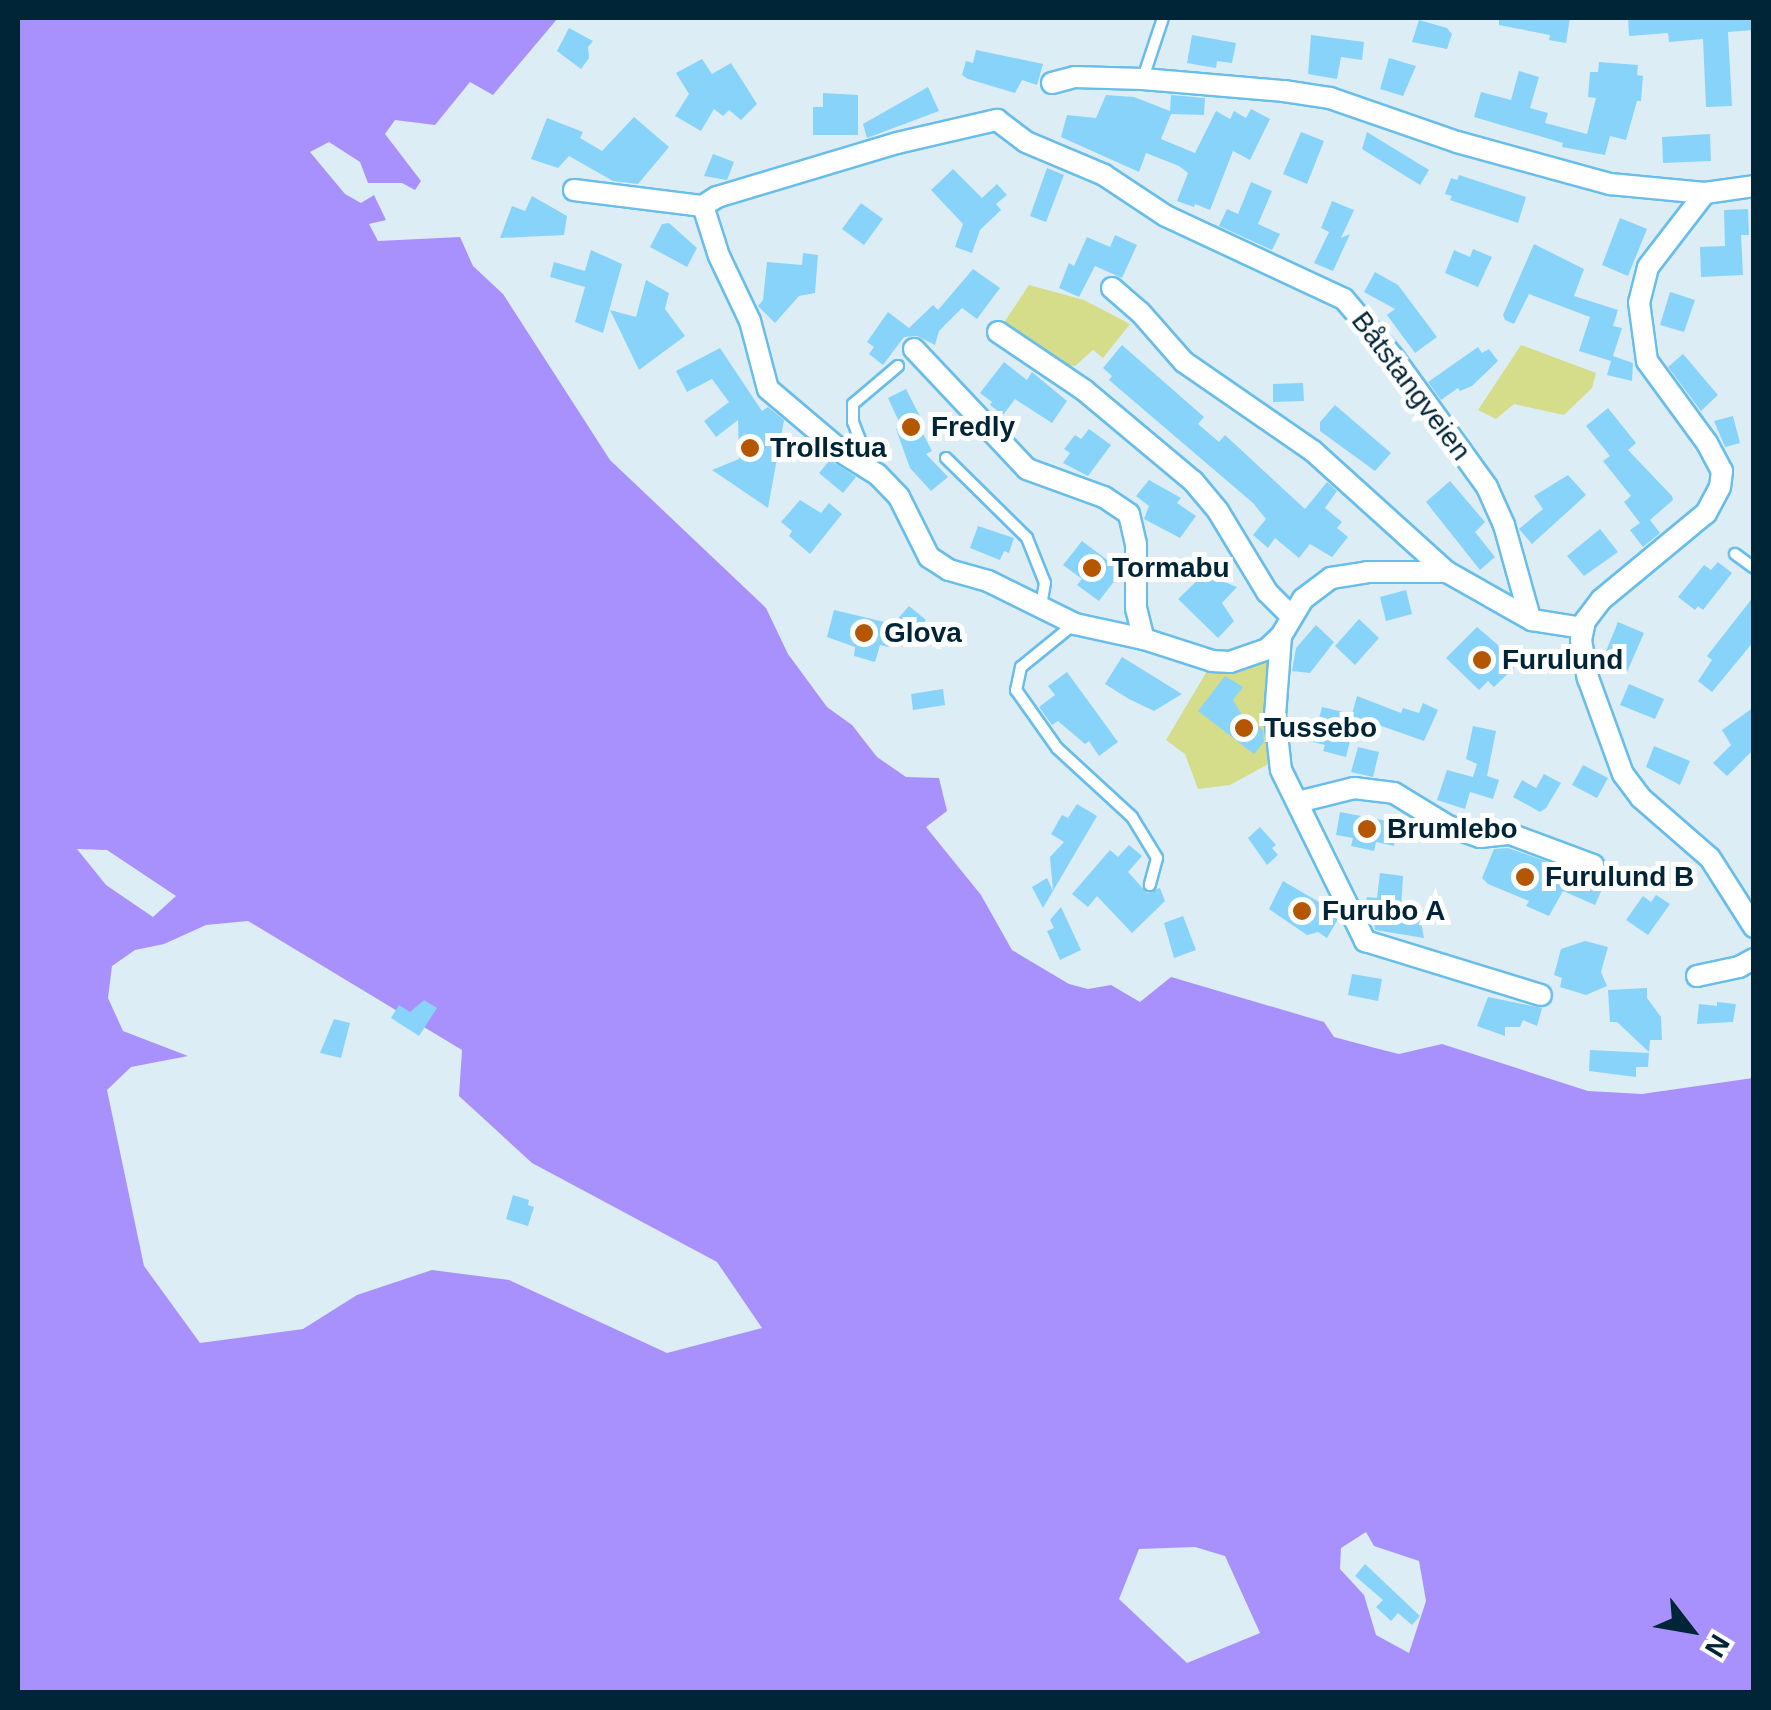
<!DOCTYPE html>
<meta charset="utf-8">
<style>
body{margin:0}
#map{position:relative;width:1771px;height:1710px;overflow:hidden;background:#ddedf6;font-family:Arial,sans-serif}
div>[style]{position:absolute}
.green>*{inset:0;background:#d5dc8a}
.water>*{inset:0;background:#a991fd}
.building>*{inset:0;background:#88d3fa}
.roads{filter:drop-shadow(2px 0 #67beea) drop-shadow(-2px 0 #67beea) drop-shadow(0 2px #67beea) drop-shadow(0 -2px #67beea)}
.lane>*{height:10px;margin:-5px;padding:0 5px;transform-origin:5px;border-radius:5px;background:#fff}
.street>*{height:20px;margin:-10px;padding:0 10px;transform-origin:10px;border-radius:10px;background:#fff}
.dots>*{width:28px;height:28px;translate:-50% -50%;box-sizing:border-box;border:5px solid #fff;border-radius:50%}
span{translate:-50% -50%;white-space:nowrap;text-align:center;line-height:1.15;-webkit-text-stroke:10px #fff;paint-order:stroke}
.street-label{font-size:28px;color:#002536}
.poi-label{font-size:28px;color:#002536;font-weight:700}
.left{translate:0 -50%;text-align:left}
.frame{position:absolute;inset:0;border:20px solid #002536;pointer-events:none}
.north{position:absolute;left:1641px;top:1580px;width:100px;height:100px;-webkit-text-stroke:8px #fff;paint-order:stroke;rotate:121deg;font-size:28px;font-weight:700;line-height:40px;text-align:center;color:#002536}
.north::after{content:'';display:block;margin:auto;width:35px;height:45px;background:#002536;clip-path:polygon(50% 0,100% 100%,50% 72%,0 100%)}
</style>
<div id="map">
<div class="green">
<div style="clip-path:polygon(1029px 285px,1084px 300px,1130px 324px,1103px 358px,1093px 350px,1075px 366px,1064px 365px,1001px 327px)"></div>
<div style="clip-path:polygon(1521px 345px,1596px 373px,1592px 388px,1564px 415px,1514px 404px,1496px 419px,1478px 410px)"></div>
<div style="clip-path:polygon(1275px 658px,1274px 761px,1230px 785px,1198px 789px,1185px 754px,1166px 740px,1210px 666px)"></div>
</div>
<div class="water">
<div style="clip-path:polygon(evenodd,18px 18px,558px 18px,493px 95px,470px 82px,435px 125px,395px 120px,385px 134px,421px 181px,415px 190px,402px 183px,368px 183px,360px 162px,329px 142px,310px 152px,345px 194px,361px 203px,374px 195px,386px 220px,369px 224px,378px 241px,460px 237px,473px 266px,503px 294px,610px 460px,766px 608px,788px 654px,827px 707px,852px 725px,877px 757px,906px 777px,939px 778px,947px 811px,926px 827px,981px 895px,1012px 950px,1069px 984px,1088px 989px,1111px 985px,1140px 1002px,1171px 977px,1324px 1022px,1334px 1037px,1375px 1048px,1399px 1054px,1442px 1044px,1588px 1091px,1642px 1094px,1753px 1078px,1753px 1692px,18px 1692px,18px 18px,77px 849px,107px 850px,176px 896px,153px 917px,106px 885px,77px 849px,18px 18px,248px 921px,462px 1050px,459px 1096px,532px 1163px,717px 1262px,762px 1328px,667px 1353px,509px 1280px,432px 1270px,357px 1295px,303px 1329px,200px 1343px,144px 1266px,107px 1090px,131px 1067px,188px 1056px,123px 1031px,108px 998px,112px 966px,135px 950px,164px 944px,206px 925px,248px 921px,18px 18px,1366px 1532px,1374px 1546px,1419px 1561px,1426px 1601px,1409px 1653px,1376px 1635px,1364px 1595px,1340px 1569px,1341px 1548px,1366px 1532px,18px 18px,1195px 1547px,1225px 1556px,1260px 1633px,1187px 1663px,1119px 1599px,1139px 1549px,1195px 1547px)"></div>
</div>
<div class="building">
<div style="clip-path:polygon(1499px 18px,1570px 18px,1566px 43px,1549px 40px,1550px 35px,1499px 25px)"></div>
<div style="clip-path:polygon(1628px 18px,1754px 18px,1754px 30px,1728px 32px,1732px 106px,1706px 107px,1703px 39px,1669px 42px,1668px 33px,1629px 36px)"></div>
<div style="clip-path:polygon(1419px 20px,1447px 28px,1452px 34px,1447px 49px,1412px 42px)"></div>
<div style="clip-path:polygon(569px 28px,593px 41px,588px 47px,589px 58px,581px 69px,557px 51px)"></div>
<div style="clip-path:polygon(1192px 35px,1236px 43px,1232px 63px,1217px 61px,1216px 68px,1187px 63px)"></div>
<div style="clip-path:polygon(1311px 35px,1364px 42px,1362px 60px,1341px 57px,1337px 79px,1308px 74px)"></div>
<div style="clip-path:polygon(976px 50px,1043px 64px,1037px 85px,1022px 80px,1015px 93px,968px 79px,962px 75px,966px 61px,973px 63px)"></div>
<div style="clip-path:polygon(1389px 58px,1416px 66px,1403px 96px,1380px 89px)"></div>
<div style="clip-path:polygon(702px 59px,712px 74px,731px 63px,757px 104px,741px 120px,729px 110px,723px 116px,714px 109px,701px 131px,675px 116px,689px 94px,676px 73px)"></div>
<div style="clip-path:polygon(1599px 62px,1638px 65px,1637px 75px,1643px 76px,1641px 101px,1637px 101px,1626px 140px,1610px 136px,1605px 155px,1562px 147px,1563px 143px,1474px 117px,1481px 92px,1511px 100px,1519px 71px,1539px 77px,1530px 108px,1548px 113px,1545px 123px,1587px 134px,1596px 98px,1588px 97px,1590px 72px,1598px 72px)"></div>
<div style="clip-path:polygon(928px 87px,939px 111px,867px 138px,863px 124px)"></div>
<div style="clip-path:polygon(823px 93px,858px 95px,858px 135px,813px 135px,813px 107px,823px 107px)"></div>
<div style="clip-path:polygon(1106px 95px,1134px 97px,1170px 111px,1171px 95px,1205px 98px,1204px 115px,1171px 114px,1161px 139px,1195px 153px,1216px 111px,1230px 119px,1234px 111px,1246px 118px,1251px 109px,1270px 119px,1250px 160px,1233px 151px,1210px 210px,1195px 204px,1194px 207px,1177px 201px,1188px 173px,1179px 166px,1146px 153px,1139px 172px,1061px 137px,1067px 115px,1096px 118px)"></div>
<div style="clip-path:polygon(634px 117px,669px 147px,638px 184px,613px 181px,569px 156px,558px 168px,531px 159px,547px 118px,583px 132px,580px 138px,602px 151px)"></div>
<div style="clip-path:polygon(1301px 132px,1324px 141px,1307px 184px,1283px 174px)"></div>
<div style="clip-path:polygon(1367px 132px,1429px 170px,1420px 185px,1362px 149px)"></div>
<div style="clip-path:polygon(1710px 134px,1711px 161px,1663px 163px,1662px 137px)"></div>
<div style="clip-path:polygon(713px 154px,734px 162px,727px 180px,704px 176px)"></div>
<div style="clip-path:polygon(1047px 168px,1064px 175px,1046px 222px,1030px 216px)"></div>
<div style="clip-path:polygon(953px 169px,982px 198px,997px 184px,1007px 195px,996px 204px,1001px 210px,980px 230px,972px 253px,955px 247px,963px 224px,931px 190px)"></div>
<div style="clip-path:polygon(1459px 175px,1526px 197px,1518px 223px,1450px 200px,1452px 196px,1445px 194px,1451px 178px,1457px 180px)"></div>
<div style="clip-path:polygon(1251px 182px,1272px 191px,1258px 224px,1280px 234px,1272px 250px,1219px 226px,1227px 209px,1238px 214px)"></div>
<div style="clip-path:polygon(532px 196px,567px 216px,564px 235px,500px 238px,512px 206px,525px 211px)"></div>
<div style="clip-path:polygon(1332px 201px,1354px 210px,1341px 238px,1350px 234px,1333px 271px,1314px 263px,1329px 232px,1321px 228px)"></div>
<div style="clip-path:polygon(861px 203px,883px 219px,864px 245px,842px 229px)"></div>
<div style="clip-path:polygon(1748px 209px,1749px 235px,1741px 235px,1743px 275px,1701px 277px,1700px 247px,1725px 246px,1724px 210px)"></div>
<div style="clip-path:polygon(1620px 218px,1647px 229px,1628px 276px,1602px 265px)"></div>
<div style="clip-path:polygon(669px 223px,697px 248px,687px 267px,650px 247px,662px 224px)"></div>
<div style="clip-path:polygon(1115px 235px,1137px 245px,1122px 278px,1095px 266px,1079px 297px,1059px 288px,1069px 263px,1074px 266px,1087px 237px,1110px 247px)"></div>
<div style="clip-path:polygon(1534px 244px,1584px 269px,1574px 296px,1618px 310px,1613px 326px,1622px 328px,1613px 356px,1633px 363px,1632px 381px,1607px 375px,1611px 361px,1579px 351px,1590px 317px,1529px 294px,1514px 324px,1505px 320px,1503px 315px)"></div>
<div style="clip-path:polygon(1473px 249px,1492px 257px,1478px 287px,1445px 273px,1454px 250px,1470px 257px)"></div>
<div style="clip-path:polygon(591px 250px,622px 264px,603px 333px,575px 322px,585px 287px,550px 277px,554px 262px,585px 271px)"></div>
<div style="clip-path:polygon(803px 253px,818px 255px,815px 293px,799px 296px,775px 323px,758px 306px,763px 300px,767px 262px,802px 265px)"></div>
<div style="clip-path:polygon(973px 269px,1000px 288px,977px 319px,962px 308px,939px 331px,935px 345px,917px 336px,904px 337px,883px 365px,869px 354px,874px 347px,867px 342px,888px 312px,909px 328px,933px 305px,938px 310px)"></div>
<div style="clip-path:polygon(1375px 272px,1398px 285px,1437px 337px,1415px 353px,1387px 315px,1395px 309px,1364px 292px)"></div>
<div style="clip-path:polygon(646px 280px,669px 293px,665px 309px,685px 336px,639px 370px,610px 310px,636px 317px)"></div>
<div style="clip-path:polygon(1670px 292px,1695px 300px,1684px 332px,1660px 325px)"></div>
<div style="clip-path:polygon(1122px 345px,1204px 417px,1198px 424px,1219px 442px,1225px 435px,1305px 509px,1327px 482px,1337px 491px,1325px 508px,1342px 522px,1337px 528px,1348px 537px,1332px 557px,1310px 544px,1299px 558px,1275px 538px,1268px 548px,1253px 535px,1266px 519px,1253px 503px,1109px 380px,1112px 376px,1103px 368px)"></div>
<div style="clip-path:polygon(1478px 347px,1482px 353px,1489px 349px,1498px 361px,1472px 386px,1460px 391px,1458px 388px,1441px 400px,1428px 382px)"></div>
<div style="clip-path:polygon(720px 348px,762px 411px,768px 407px,784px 420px,768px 508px,712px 470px,739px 459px,738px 420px,716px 437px,704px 421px,729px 402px,712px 379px,687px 392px,676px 371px)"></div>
<div style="clip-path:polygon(1683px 354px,1718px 395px,1701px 411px,1668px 367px)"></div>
<div style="clip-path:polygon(1004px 362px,1027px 380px,1032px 372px,1067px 401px,1052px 423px,1015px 399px,1003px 415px,990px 405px,992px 402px,980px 393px)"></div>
<div style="clip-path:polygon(1303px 383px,1304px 401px,1273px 402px,1273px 384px)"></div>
<div style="clip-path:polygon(906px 389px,925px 426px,920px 428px,932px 451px,926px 454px,948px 477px,931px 491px,910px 468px,896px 429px,901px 426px,888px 398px)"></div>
<div style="clip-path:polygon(1335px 405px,1391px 453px,1375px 471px,1320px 431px,1320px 422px)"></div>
<div style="clip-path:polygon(1608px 408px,1636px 443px,1628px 450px,1672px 496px,1673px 500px,1650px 520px,1660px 533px,1643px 547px,1630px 530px,1640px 523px,1624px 502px,1631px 496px,1603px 461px,1610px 456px,1586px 426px)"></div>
<div style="clip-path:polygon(1733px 416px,1740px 443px,1725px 447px,1714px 421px)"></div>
<div style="clip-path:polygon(1089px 429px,1111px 445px,1088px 476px,1063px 463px,1070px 453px,1064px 449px,1075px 435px,1081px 439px)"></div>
<div style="clip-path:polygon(830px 460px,856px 477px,843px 493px,819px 473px)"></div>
<div style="clip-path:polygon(1568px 475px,1586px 495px,1532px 544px,1519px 529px,1543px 509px,1534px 496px)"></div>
<div style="clip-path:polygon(1149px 480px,1181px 498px,1177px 503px,1196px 516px,1180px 538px,1144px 519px,1149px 506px,1136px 496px)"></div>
<div style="clip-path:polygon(1450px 481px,1485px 522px,1475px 532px,1495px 557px,1480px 570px,1426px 502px)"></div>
<div style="clip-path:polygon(800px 500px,821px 513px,829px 503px,842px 514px,810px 554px,789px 536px,792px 531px,781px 522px)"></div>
<div style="clip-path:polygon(978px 526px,1014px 538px,1009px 553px,1004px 551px,1000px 560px,970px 548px)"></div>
<div style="clip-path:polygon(1600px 529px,1618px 552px,1584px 576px,1567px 556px)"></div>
<div style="clip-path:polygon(1082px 541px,1122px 571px,1099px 601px,1077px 585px,1082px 579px,1063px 565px)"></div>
<div style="clip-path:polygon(1718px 562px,1732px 573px,1703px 610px,1698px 606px,1695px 610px,1678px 597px,1704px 565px,1711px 570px)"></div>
<div style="clip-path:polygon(1204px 574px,1237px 587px,1222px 603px,1234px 621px,1218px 638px,1178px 599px)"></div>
<div style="clip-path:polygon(1406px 590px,1412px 614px,1386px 621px,1380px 597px)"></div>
<div style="clip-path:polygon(1754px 596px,1754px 641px,1712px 692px,1698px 681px,1712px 660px,1707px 656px)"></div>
<div style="clip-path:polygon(909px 606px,926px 620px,902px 647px,894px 641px,888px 647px,880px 645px,875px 662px,854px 656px,855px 647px,827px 637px,834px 610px,893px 624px)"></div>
<div style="clip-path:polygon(1359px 619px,1379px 638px,1355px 665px,1335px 646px)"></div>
<div style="clip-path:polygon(1618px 622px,1644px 633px,1627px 672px,1602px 661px)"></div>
<div style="clip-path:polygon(1316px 625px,1334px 642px,1310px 673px,1292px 671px,1296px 648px)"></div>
<div style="clip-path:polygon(1477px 627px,1519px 663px,1494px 687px,1488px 681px,1479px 690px,1446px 658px)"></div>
<div style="clip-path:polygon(1122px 657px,1182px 694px,1154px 711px,1129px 699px,1105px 684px)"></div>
<div style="clip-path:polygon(1067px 672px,1118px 742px,1099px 756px,1089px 741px,1085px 744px,1058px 721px,1052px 725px,1039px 707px,1055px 695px,1048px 686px)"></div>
<div style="clip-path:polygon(1225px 676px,1243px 687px,1233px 700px,1242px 715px,1263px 730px,1264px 742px,1254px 754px,1198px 711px)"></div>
<div style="clip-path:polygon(1629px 684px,1664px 699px,1655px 719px,1620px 705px)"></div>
<div style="clip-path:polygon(943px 689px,945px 705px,913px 710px,911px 694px)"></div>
<div style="clip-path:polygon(1357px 696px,1401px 713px,1403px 708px,1419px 713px,1423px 703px,1438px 710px,1424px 741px,1356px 717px,1346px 757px,1323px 751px,1325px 745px,1313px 742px,1322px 707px,1352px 714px)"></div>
<div style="clip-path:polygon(1754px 707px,1754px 749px,1727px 776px,1713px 763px,1731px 745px,1722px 730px)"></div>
<div style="clip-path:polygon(1473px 726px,1496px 731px,1487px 776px,1499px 780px,1493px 799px,1470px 792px,1465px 809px,1437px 800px,1447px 770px,1473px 777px,1477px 764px,1466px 759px)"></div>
<div style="clip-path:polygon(1654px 746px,1690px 761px,1680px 785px,1646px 767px)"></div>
<div style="clip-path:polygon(1358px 747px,1379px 752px,1373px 777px,1351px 772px)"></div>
<div style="clip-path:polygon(1583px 765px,1608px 778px,1597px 798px,1572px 785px)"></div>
<div style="clip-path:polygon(1544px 774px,1561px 783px,1546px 808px,1540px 812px,1513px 797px,1522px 780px,1536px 788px)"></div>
<div style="clip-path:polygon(1077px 804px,1097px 816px,1043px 908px,1032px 887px,1047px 878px,1053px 891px,1050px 857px,1064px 842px,1051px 834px,1062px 815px,1068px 818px)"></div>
<div style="clip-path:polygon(1340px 812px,1398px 823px,1394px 846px,1376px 842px,1374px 851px,1351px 846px,1353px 838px,1336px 835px)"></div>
<div style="clip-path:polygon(1260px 827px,1276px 845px,1272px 848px,1278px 855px,1267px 865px,1248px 838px)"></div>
<div style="clip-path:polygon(1129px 845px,1142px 856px,1128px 872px,1147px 893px,1160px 888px,1165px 901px,1132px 933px,1097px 896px,1088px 907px,1072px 894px,1110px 850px,1118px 857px)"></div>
<div style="clip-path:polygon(1508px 848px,1605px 882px,1595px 905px,1563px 891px,1549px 916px,1526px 906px,1529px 901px,1488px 884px,1482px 878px,1494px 849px)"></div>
<div style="clip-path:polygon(1380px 873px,1403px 876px,1401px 909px,1419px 912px,1424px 938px,1375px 930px,1373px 916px,1365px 911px,1367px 897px,1377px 898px)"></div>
<div style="clip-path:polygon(1283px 881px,1331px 909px,1329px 913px,1338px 919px,1327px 938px,1318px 932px,1307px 935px,1269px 909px)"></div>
<div style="clip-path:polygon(1656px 895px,1670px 904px,1648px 935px,1626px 920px,1643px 896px,1651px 902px)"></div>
<div style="clip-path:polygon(1061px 907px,1081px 950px,1060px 960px,1047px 931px,1054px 928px,1050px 920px)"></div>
<div style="clip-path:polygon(1183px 916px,1196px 950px,1174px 958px,1164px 923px)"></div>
<div style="clip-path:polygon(1585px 941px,1608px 947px,1601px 972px,1607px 986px,1586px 995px,1560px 987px,1562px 978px,1554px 975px,1561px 949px)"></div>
<div style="clip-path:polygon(1352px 974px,1382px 979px,1378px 1001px,1348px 995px)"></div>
<div style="clip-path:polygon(1647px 988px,1647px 998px,1661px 1017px,1662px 1040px,1650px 1040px,1649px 1052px,1617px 1022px,1610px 1022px,1608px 990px)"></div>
<div style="clip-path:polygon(1488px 997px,1542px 1008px,1537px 1026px,1523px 1020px,1520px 1027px,1505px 1027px,1505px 1036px,1477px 1026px)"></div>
<div style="clip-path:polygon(424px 1000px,437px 1008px,419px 1036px,391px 1018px,399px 1005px,410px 1012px)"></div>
<div style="clip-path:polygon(1717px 1002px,1736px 1004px,1733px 1022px,1697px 1024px,1699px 1004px,1717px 1006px)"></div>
<div style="clip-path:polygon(334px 1019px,350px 1023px,341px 1058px,320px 1053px)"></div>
<div style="clip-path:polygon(1590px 1050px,1649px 1053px,1648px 1067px,1636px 1067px,1636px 1077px,1589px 1071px)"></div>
<div style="clip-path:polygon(513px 1195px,529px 1200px,528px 1205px,534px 1207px,528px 1226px,506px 1219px)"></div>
<div style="clip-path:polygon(1365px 1564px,1420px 1616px,1412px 1625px,1398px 1613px,1391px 1621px,1376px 1607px,1383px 1600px,1355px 1576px)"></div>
</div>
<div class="roads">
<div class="lane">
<div style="left:1143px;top:78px;width:63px;rotate:-71.6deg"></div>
<div style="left:946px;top:458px;width:114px;rotate:44.6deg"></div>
<div style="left:1027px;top:538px;width:48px;rotate:68.2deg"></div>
<div style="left:1045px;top:583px;width:22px;rotate:100deg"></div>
<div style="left:862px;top:464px;width:11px;rotate:-75deg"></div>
<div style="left:865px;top:453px;width:33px;rotate:-111deg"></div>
<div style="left:853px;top:422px;width:18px;rotate:-90deg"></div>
<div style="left:853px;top:404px;width:59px;rotate:-40.2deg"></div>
<div style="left:1735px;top:554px;width:24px;rotate:36deg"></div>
<div style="left:1074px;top:624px;width:68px;rotate:140.9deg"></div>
<div style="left:1021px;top:667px;width:24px;rotate:102deg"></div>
<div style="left:1016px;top:690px;width:71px;rotate:54.7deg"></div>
<div style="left:1057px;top:748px;width:102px;rotate:42.6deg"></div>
<div style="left:1132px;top:817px;width:48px;rotate:58.6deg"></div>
<div style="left:1157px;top:858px;width:28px;rotate:105deg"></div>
</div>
<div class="street">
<div style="left:1052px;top:83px;width:23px;rotate:-15deg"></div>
<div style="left:1074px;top:77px;width:69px;rotate:1.7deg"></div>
<div style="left:1143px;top:79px;width:142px;rotate:4.9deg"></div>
<div style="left:1284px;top:91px;width:47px;rotate:8.7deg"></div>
<div style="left:1330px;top:98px;width:134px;rotate:19.1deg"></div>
<div style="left:1457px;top:142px;width:159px;rotate:15.4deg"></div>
<div style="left:1610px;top:184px;width:95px;rotate:5.4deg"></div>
<div style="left:1705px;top:193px;width:49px;rotate:-8.1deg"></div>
<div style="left:574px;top:190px;width:130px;rotate:7.1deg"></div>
<div style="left:703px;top:206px;width:17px;rotate:-33deg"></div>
<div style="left:717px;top:197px;width:188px;rotate:-16.7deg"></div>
<div style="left:897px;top:143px;width:103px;rotate:-13deg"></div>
<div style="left:997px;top:120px;width:36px;rotate:37deg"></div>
<div style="left:1026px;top:142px;width:85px;rotate:22.9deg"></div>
<div style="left:1104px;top:175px;width:74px;rotate:33.5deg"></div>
<div style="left:1166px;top:216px;width:196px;rotate:25deg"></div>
<div style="left:1344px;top:299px;width:77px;rotate:49.7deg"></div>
<div style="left:1394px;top:358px;width:159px;rotate:54.2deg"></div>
<div style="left:1487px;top:487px;width:42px;rotate:65.9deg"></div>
<div style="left:1504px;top:525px;width:97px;rotate:74.4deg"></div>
<div style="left:1705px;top:193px;width:93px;rotate:127.6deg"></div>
<div style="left:1648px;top:267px;width:36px;rotate:104deg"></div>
<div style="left:1639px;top:302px;width:60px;rotate:82.3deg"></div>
<div style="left:1647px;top:361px;width:102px;rotate:53.8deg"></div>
<div style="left:1707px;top:443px;width:32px;rotate:62deg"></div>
<div style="left:1722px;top:471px;width:16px;rotate:97deg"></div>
<div style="left:1720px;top:487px;width:30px;rotate:118deg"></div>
<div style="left:1706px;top:513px;width:136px;rotate:140.4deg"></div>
<div style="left:1601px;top:600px;width:26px;rotate:127deg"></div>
<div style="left:1585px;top:621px;width:19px;rotate:102deg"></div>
<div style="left:1581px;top:640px;width:39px;rotate:80deg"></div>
<div style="left:1588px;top:678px;width:102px;rotate:70deg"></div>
<div style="left:1623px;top:774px;width:30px;rotate:53deg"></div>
<div style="left:1641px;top:798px;width:91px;rotate:41deg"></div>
<div style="left:1710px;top:858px;width:82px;rotate:57.5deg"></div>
<div style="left:703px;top:206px;width:52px;rotate:72.3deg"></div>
<div style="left:719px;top:256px;width:72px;rotate:64.5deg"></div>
<div style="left:750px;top:321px;width:70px;rotate:75.2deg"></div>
<div style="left:768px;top:389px;width:102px;rotate:40.2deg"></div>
<div style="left:846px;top:455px;width:36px;rotate:32deg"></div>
<div style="left:877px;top:474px;width:32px;rotate:46deg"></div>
<div style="left:899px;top:497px;width:67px;rotate:63.4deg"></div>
<div style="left:929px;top:557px;width:24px;rotate:33deg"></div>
<div style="left:949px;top:570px;width:41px;rotate:15.8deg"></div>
<div style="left:988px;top:581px;width:97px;rotate:26.3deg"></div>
<div style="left:1075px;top:624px;width:71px;rotate:12.3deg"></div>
<div style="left:1144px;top:639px;width:71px;rotate:17.9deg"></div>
<div style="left:1212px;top:661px;width:18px;rotate:3deg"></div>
<div style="left:1230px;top:662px;width:39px;rotate:-19deg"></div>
<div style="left:1267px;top:649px;width:19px;rotate:-43deg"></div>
<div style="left:1281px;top:636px;width:43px;rotate:-59.3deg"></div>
<div style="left:1303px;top:599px;width:35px;rotate:-37deg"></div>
<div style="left:1331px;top:578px;width:36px;rotate:-9deg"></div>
<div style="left:1367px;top:572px;width:80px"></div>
<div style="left:1447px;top:572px;width:98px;rotate:29.5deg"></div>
<div style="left:1532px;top:620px;width:52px;rotate:8.9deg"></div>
<div style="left:1112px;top:288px;width:37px;rotate:41deg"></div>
<div style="left:1140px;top:312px;width:67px;rotate:48.7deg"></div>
<div style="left:1184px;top:362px;width:157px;rotate:34.6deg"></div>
<div style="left:1313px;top:451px;width:181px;rotate:42.1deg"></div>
<div style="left:998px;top:332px;width:104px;rotate:34deg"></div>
<div style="left:1084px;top:390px;width:142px;rotate:39.9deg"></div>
<div style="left:1193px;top:481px;width:39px;rotate:50deg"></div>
<div style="left:1218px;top:511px;width:95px;rotate:58.8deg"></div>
<div style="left:1267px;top:592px;width:34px;rotate:45deg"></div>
<div style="left:914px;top:349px;width:165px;rotate:46.7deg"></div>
<div style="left:1027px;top:469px;width:82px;rotate:20deg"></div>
<div style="left:1104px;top:497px;width:30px;rotate:34deg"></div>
<div style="left:1129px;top:514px;width:31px;rotate:77deg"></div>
<div style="left:1136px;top:544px;width:64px;rotate:90deg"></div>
<div style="left:1136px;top:608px;width:32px;rotate:76deg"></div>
<div style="left:1281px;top:636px;width:80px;rotate:94.3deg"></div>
<div style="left:1275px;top:716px;width:54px;rotate:83.7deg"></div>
<div style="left:1281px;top:770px;width:191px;rotate:63.8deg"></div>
<div style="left:1365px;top:941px;width:184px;rotate:17.1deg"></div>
<div style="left:1298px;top:802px;width:58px;rotate:-14deg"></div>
<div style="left:1354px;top:788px;width:40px;rotate:7.1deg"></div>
<div style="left:1394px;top:793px;width:63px;rotate:31.4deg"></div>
<div style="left:1448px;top:826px;width:34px;rotate:19deg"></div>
<div style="left:1480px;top:837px;width:30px;rotate:-6deg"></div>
<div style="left:1510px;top:834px;width:89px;rotate:20.5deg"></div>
<div style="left:1697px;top:976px;width:43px;rotate:-12.1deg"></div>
<div style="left:1739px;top:967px;width:17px;rotate:-28deg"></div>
</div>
</div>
<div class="dots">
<div style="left:911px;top:427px;background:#b45700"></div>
<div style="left:750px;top:448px;background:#b45700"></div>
<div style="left:1092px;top:568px;background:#b45700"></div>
<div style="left:864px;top:633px;background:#b45700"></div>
<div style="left:1482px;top:660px;background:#b45700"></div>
<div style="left:1244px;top:728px;background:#b45700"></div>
<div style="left:1367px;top:829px;background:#b45700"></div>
<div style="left:1525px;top:877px;background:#b45700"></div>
<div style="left:1302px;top:911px;background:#b45700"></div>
</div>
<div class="street-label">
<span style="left:1411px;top:386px;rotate:53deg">Båtstangveien</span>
</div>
<div class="poi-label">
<span class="left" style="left:931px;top:427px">Fredly</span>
<span class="left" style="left:770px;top:448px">Trollstua</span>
<span class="left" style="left:1112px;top:568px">Tormabu</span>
<span class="left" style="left:884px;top:633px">Glova</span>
<span class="left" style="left:1502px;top:660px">Furulund</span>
<span class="left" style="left:1264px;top:728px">Tussebo</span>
<span class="left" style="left:1387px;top:829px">Brumlebo</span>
<span class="left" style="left:1545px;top:877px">Furulund B</span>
<span class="left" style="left:1322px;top:911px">Furubo A</span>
</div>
<div class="frame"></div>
<div class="north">N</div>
</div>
